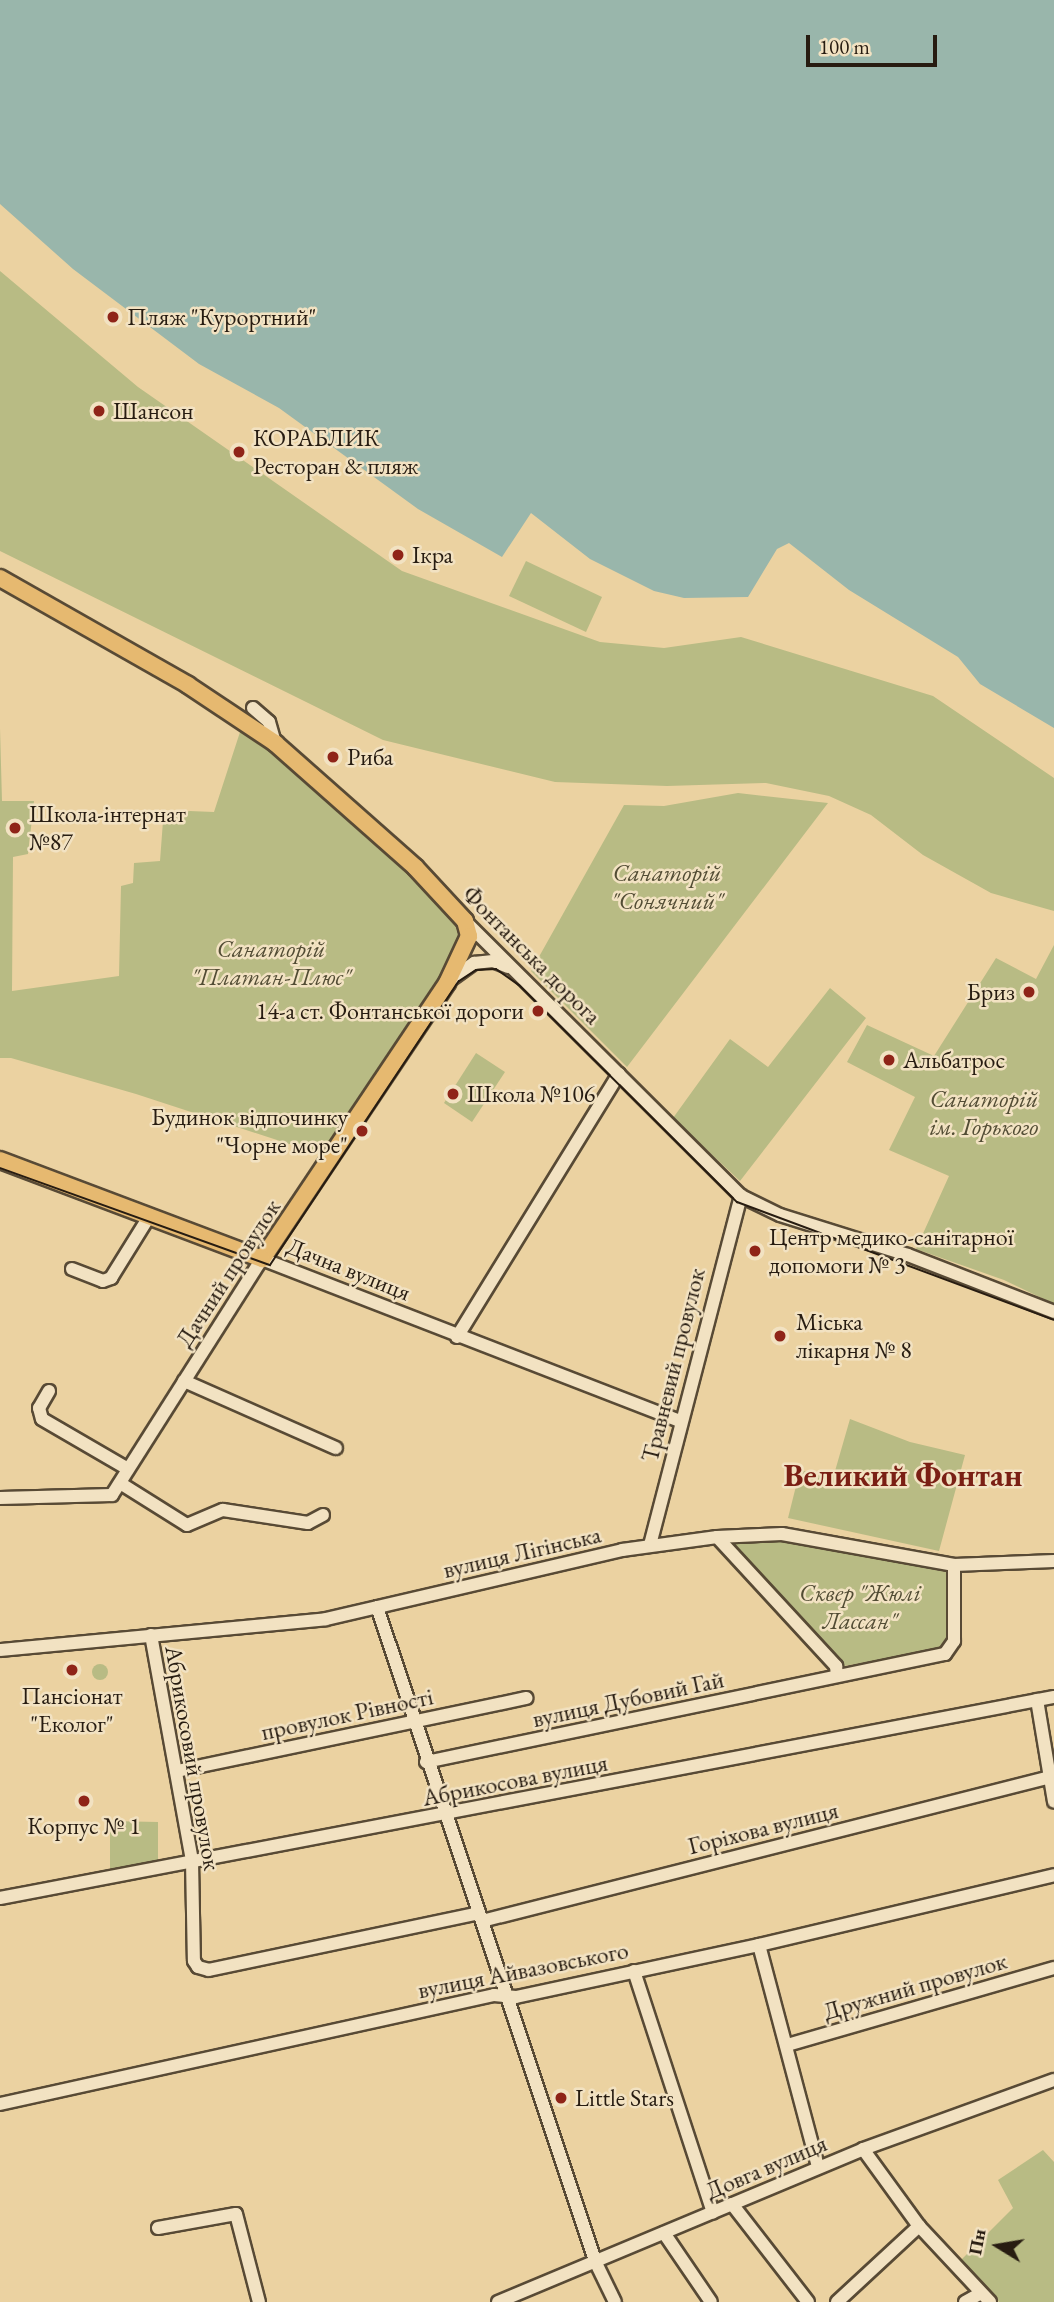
<!DOCTYPE html>
<meta charset="utf-8">
<style>
body{margin:0}
#map{position:relative;width:1054px;height:2302px;overflow:hidden;background:#ebd2a1;font-family:"EB Garamond",serif}
div>[style]{position:absolute}
.green>*{inset:0;background:#b8bb84}
.round{border-radius:50%}
.water>*{inset:0;background:#99b6ab}
.roads{filter:drop-shadow(2px 0 #584a35) drop-shadow(-2px 0 #584a35) drop-shadow(0 2px #584a35) drop-shadow(0 -2px #584a35)}
.minor>*{height:12px;margin:-6px;padding:0 6px;transform-origin:6px;border-radius:6px;background:#f2e2c2}
.major>*{height:16px;margin:-8px;padding:0 8px;transform-origin:8px;border-radius:8px;background:#e6b970}
.tram>*{height:2px;margin:-1px;padding:0 1px;transform-origin:1px;border-radius:1px;background:#271c11}
.dots>*{width:19px;height:19px;translate:-50% -50%;box-sizing:border-box;border:4px solid #f2e2c2;border-radius:50%}
span{translate:-50% -50%;white-space:nowrap;text-align:center;line-height:1.15;-webkit-text-stroke:5px #f2e2c2;paint-order:stroke}
.poi-label{font-size:24px;color:#271c11}
.left{translate:0 -50%;text-align:left}
.right{translate:-100% -50%;text-align:right}
.park-label{font-size:24px;color:#524c34;font-style:italic}
.street-label{font-size:24px;color:#271c11}
.district-label{font-size:32px;color:#7a1f14;font-weight:700}
.north{position:absolute;left:963px;top:2211px;width:70px;height:70px;-webkit-text-stroke:5px #f2e2c2;paint-order:stroke;rotate:281deg;font-size:19px;font-weight:700;line-height:28px;text-align:center;color:#271c11}
.north::after{content:'';display:block;margin:auto;width:24px;height:32px;background:#271c11;clip-path:polygon(50% 0,100% 100%,50% 72%,0 100%)}
.scale{position:absolute;left:806px;top:35px;width:131px;height:32px;box-sizing:border-box;border:4px solid #271c11;border-top:0;padding-left:9px;font-size:21px;line-height:24px;white-space:nowrap;color:#271c11;-webkit-text-stroke:5px #f2e2c2;paint-order:stroke}
</style>
<div id="map">
<div class="green">
<div style="clip-path:polygon(0 271px,138px 387px,402px 571px,600px 642px,664px 648px,741px 637px,933px 696px,1054px 778px,1054px 911px,991px 893px,923px 855px,871px 815px,829px 796px,766px 783px,667px 786px,555px 782px,383px 740px,0 551px)"></div>
<div style="clip-path:polygon(526px 561px,602px 597px,586px 632px,509px 596px)"></div>
<div style="clip-path:polygon(0 728px,2px 801px,34px 801px,28px 854px,13px 857px,12px 991px,119px 976px,121px 886px,133px 883px,134px 863px,160px 861px,163px 821px,189px 811px,214px 812px,241px 729px,254px 735px,408px 869px,465px 930px,462px 944px,323px 1155px,136px 1094px,11px 1058px,0 1058px)"></div>
<div style="clip-path:polygon(738px 793px,828px 803px,627px 1067px,531px 971px,624px 805px,664px 806px)"></div>
<div style="clip-path:polygon(1054px 945px,1054px 1304px,1004px 1280px,916px 1249px,949px 1176px,889px 1150px,915px 1097px,847px 1062px,867px 1025px,934px 1056px,996px 958px,1036px 979px)"></div>
<div style="clip-path:polygon(830px 988px,866px 1018px,740px 1181px,673px 1118px,730px 1039px,768px 1067px)"></div>
<div style="clip-path:polygon(476px 1053px,505px 1072px,472px 1122px,444px 1103px)"></div>
<div style="clip-path:polygon(850px 1419px,910px 1442px,965px 1455px,939px 1551px,788px 1518px,800px 1470px,833px 1478px)"></div>
<div style="clip-path:polygon(782px 1536px,950px 1567px,954px 1647px,838px 1667px,718px 1539px)"></div>
<div class="round" style="left:92px;top:1664px;width:16px;height:16px"></div>
<div style="clip-path:polygon(110px 1821px,158px 1822px,158px 1861px,110px 1870px)"></div>
<div style="clip-path:polygon(1043px 2150px,1054px 2162px,1054px 2302px,999px 2302px,961px 2260px,1013px 2208px,998px 2180px)"></div>
</div>
<div class="water">
<div style="clip-path:polygon(0 0,1054px 0,1054px 728px,980px 684px,958px 657px,849px 590px,789px 543px,777px 549px,748px 597px,684px 598px,654px 591px,590px 559px,531px 513px,502px 557px,418px 509px,279px 408px,199px 364px,73px 269px,0 204px)"></div>
</div>
<div class="roads">
<div class="minor">
<div style="left:253px;top:708px;width:21px;rotate:41deg"></div>
<div style="left:269px;top:722px;width:22px;rotate:74deg"></div>
<div style="left:465px;top:921px;width:390px;rotate:44.9deg"></div>
<div style="left:741px;top:1196px;width:43px;rotate:26deg"></div>
<div style="left:780px;top:1215px;width:134px;rotate:17.4deg"></div>
<div style="left:908px;top:1255px;width:157px;rotate:21.3deg"></div>
<div style="left:449px;top:981px;width:31px;rotate:-36deg"></div>
<div style="left:474px;top:963px;width:19px;rotate:-6deg"></div>
<div style="left:493px;top:961px;width:16px;rotate:22deg"></div>
<div style="left:72px;top:1269px;width:33px;rotate:21deg"></div>
<div style="left:103px;top:1281px;width:9px;rotate:-21deg"></div>
<div style="left:111px;top:1278px;width:74px;rotate:-58.2deg"></div>
<div style="left:457px;top:1337px;width:309px;rotate:-58.4deg"></div>
<div style="left:184px;top:1381px;width:166px;rotate:23.8deg"></div>
<div style="left:49px;top:1391px;width:20px;rotate:120deg"></div>
<div style="left:39px;top:1408px;width:11px;rotate:75deg"></div>
<div style="left:42px;top:1419px;width:99px;rotate:30.2deg"></div>
<div style="left:120px;top:1483px;width:79px;rotate:32.1deg"></div>
<div style="left:187px;top:1525px;width:39px;rotate:-23deg"></div>
<div style="left:223px;top:1510px;width:86px;rotate:8.7deg"></div>
<div style="left:308px;top:1523px;width:17px;rotate:-28deg"></div>
<div style="left:0;top:1498px;width:112px;rotate:-1.5deg"></div>
<div style="left:112px;top:1495px;width:280px;rotate:-57.6deg"></div>
<div style="left:262px;top:1259px;width:448px;rotate:21.2deg"></div>
<div style="left:717px;top:1537px;width:176px;rotate:47.3deg"></div>
<div style="left:836px;top:1666px;width:10px;rotate:84deg"></div>
<div style="left:650px;top:1545px;width:361px;rotate:-75.4deg"></div>
<div style="left:377px;top:1607px;width:692px;rotate:71.54deg"></div>
<div style="left:596px;top:2263px;width:43px;rotate:64deg"></div>
<div style="left:151px;top:1635px;width:230px;rotate:79.7deg"></div>
<div style="left:192px;top:1861px;width:100px;rotate:88.9deg"></div>
<div style="left:194px;top:1961px;width:7px;rotate:56deg"></div>
<div style="left:198px;top:1967px;width:11px;rotate:15deg"></div>
<div style="left:209px;top:1970px;width:276px;rotate:-11.9deg"></div>
<div style="left:0;top:1650px;width:327px;rotate:-5.4deg"></div>
<div style="left:326px;top:1619px;width:304px;rotate:-13.1deg"></div>
<div style="left:622px;top:1550px;width:96px;rotate:-7.8deg"></div>
<div style="left:717px;top:1537px;width:65px;rotate:-2.6deg"></div>
<div style="left:782px;top:1534px;width:175px;rotate:10.2deg"></div>
<div style="left:954px;top:1565px;width:100px;rotate:-2.3deg"></div>
<div style="left:1037px;top:1700px;width:103px;rotate:80.5deg"></div>
<div style="left:426px;top:1762px;width:530px;rotate:-11.76deg"></div>
<div style="left:945px;top:1654px;width:16px;rotate:-55deg"></div>
<div style="left:954px;top:1641px;width:76px;rotate:-90deg"></div>
<div style="left:177px;top:1771px;width:357px;rotate:-11.8deg"></div>
<div style="left:0;top:1898px;width:1073px;rotate:-10.8deg"></div>
<div style="left:482px;top:1921px;width:590px;rotate:-14.22deg"></div>
<div style="left:759px;top:1945px;width:230px;rotate:75.1deg"></div>
<div style="left:634px;top:1971px;width:254px;rotate:71.9deg"></div>
<div style="left:787px;top:2045px;width:278px;rotate:-16.1deg"></div>
<div style="left:0;top:2104px;width:506px;rotate:-12.44deg"></div>
<div style="left:494px;top:1995px;width:22px;rotate:5deg"></div>
<div style="left:516px;top:1997px;width:249px;rotate:-12.1deg"></div>
<div style="left:759px;top:1945px;width:303px;rotate:-13.3deg"></div>
<div style="left:863px;top:2149px;width:95px;rotate:54deg"></div>
<div style="left:919px;top:2226px;width:104px;rotate:46.9deg"></div>
<div style="left:732px;top:2204px;width:124px;rotate:52.2deg"></div>
<div style="left:158px;top:2228px;width:79px;rotate:-10.2deg"></div>
<div style="left:236px;top:2214px;width:91px;rotate:75.4deg"></div>
<div style="left:664px;top:2233px;width:83px;rotate:55.7deg"></div>
<div style="left:498px;top:2302px;width:396px;rotate:-22.7deg"></div>
<div style="left:863px;top:2149px;width:203px;rotate:-19.9deg"></div>
<div style="left:837px;top:2302px;width:112px;rotate:-42.8deg"></div>
<div style="left:965px;top:2302px;width:18px;rotate:-29deg"></div>
</div>
<div class="major">
<div style="left:0;top:578px;width:216px;rotate:29.6deg"></div>
<div style="left:188px;top:685px;width:105px;rotate:33.7deg"></div>
<div style="left:275px;top:743px;width:187px;rotate:41.5deg"></div>
<div style="left:415px;top:867px;width:74px;rotate:47.2deg"></div>
<div style="left:465px;top:921px;width:16px;rotate:75deg"></div>
<div style="left:469px;top:936px;width:52px;rotate:115.1deg"></div>
<div style="left:447px;top:983px;width:332px;rotate:123.8deg"></div>
<div style="left:262px;top:1259px;width:280px;rotate:-159.3deg"></div>
</div>
</div>
<div class="tram">
<div style="left:0;top:1168px;width:287px;rotate:19.8deg"></div>
<div style="left:270px;top:1265px;width:341px;rotate:-56.4deg"></div>
<div style="left:459px;top:981px;width:20px;rotate:-33deg"></div>
<div style="left:476px;top:970px;width:20px;rotate:-3deg"></div>
<div style="left:496px;top:969px;width:28px;rotate:35deg"></div>
<div style="left:519px;top:985px;width:308px;rotate:44.9deg"></div>
<div style="left:737px;top:1202px;width:338px;rotate:20.4deg"></div>
</div>
<div class="dots">
<div style="left:113px;top:317px;background:#8f2418"></div>
<div style="left:99px;top:411px;background:#8f2418"></div>
<div style="left:239px;top:452px;background:#8f2418"></div>
<div style="left:398px;top:555px;background:#8f2418"></div>
<div style="left:333px;top:757px;background:#8f2418"></div>
<div style="left:15px;top:828px;background:#8f2418"></div>
<div style="left:1029px;top:992px;background:#8f2418"></div>
<div style="left:538px;top:1011px;background:#8f2418"></div>
<div style="left:889px;top:1060px;background:#8f2418"></div>
<div style="left:453px;top:1094px;background:#8f2418"></div>
<div style="left:362px;top:1131px;background:#8f2418"></div>
<div style="left:755px;top:1251px;background:#8f2418"></div>
<div style="left:780px;top:1336px;background:#8f2418"></div>
<div style="left:72px;top:1670px;background:#8f2418"></div>
<div style="left:84px;top:1801px;background:#8f2418"></div>
<div style="left:561px;top:2098px;background:#8f2418"></div>
</div>
<div class="poi-label">
<span class="left" style="left:127px;top:317px">Пляж "Курортний"</span>
<span class="left" style="left:113px;top:411px">Шансон</span>
<span class="left" style="left:253px;top:452px">КОРАБЛИК<br>Ресторан &amp; пляж</span>
<span class="left" style="left:412px;top:555px">Ікра</span>
<span class="left" style="left:347px;top:757px">Риба</span>
<span class="left" style="left:29px;top:828px">Школа-інтернат<br>№87</span>
<span class="right" style="left:1015px;top:992px">Бриз</span>
<span class="right" style="left:524px;top:1011px">14-а ст. Фонтанської дороги</span>
<span class="left" style="left:903px;top:1060px">Альбатрос</span>
<span class="left" style="left:467px;top:1094px">Школа №106</span>
<span class="right" style="left:348px;top:1131px">Будинок відпочинку<br>"Чорне море"</span>
<span class="left" style="left:769px;top:1251px">Центр медико-санітарної<br>допомоги № 3</span>
<span class="left" style="left:796px;top:1336px">Міська<br>лікарня № 8</span>
<span style="left:72px;top:1710px">Пансіонат<br>"Еколог"</span>
<span style="left:84px;top:1826px">Корпус № 1</span>
<span class="left" style="left:575px;top:2098px">Little Stars</span>
</div>
<div class="park-label">
<span style="left:667px;top:887px">Санаторій<br>"Сонячний"</span>
<span style="left:271px;top:963px">Санаторій<br>"Платан-Плюс"</span>
<span style="left:984px;top:1113px">Cанаторій<br>ім. Горького</span>
<span style="left:860px;top:1607px">Сквер "Жюлі<br>Лассан"</span>
</div>
<div class="street-label">
<span style="left:532px;top:955px;rotate:45deg">Фонтанська дорога</span>
<span style="left:349px;top:1269px;rotate:22deg">Дачна вулиця</span>
<span style="left:228px;top:1273px;rotate:-57deg">Дачний провулок</span>
<span style="left:673px;top:1365px;rotate:-76deg">Травневий провулок</span>
<span style="left:522px;top:1552px;rotate:-13deg">вулиця Лігінська</span>
<span style="left:628px;top:1699px;rotate:-12deg">вулиця Дубовий Гай</span>
<span style="left:347px;top:1714px;rotate:-12deg">провулок Рівності</span>
<span style="left:193px;top:1758px;rotate:80deg">Абрикосовий провулок</span>
<span style="left:515px;top:1780px;rotate:-11deg">Абрикосова вулиця</span>
<span style="left:763px;top:1828px;rotate:-14deg">Горіхова вулиця</span>
<span style="left:523px;top:1970px;rotate:-11deg">вулиця Айвазовського</span>
<span style="left:915px;top:1986px;rotate:-16deg">Дружний провулок</span>
<span style="left:766px;top:2167px;rotate:-23deg">Довга вулиця</span>
</div>
<div class="district-label">
<span style="left:903px;top:1475px">Великий Фонтан</span>
</div>
<div class="north">Пн</div>
<div class="scale">100 m</div>
</div>
